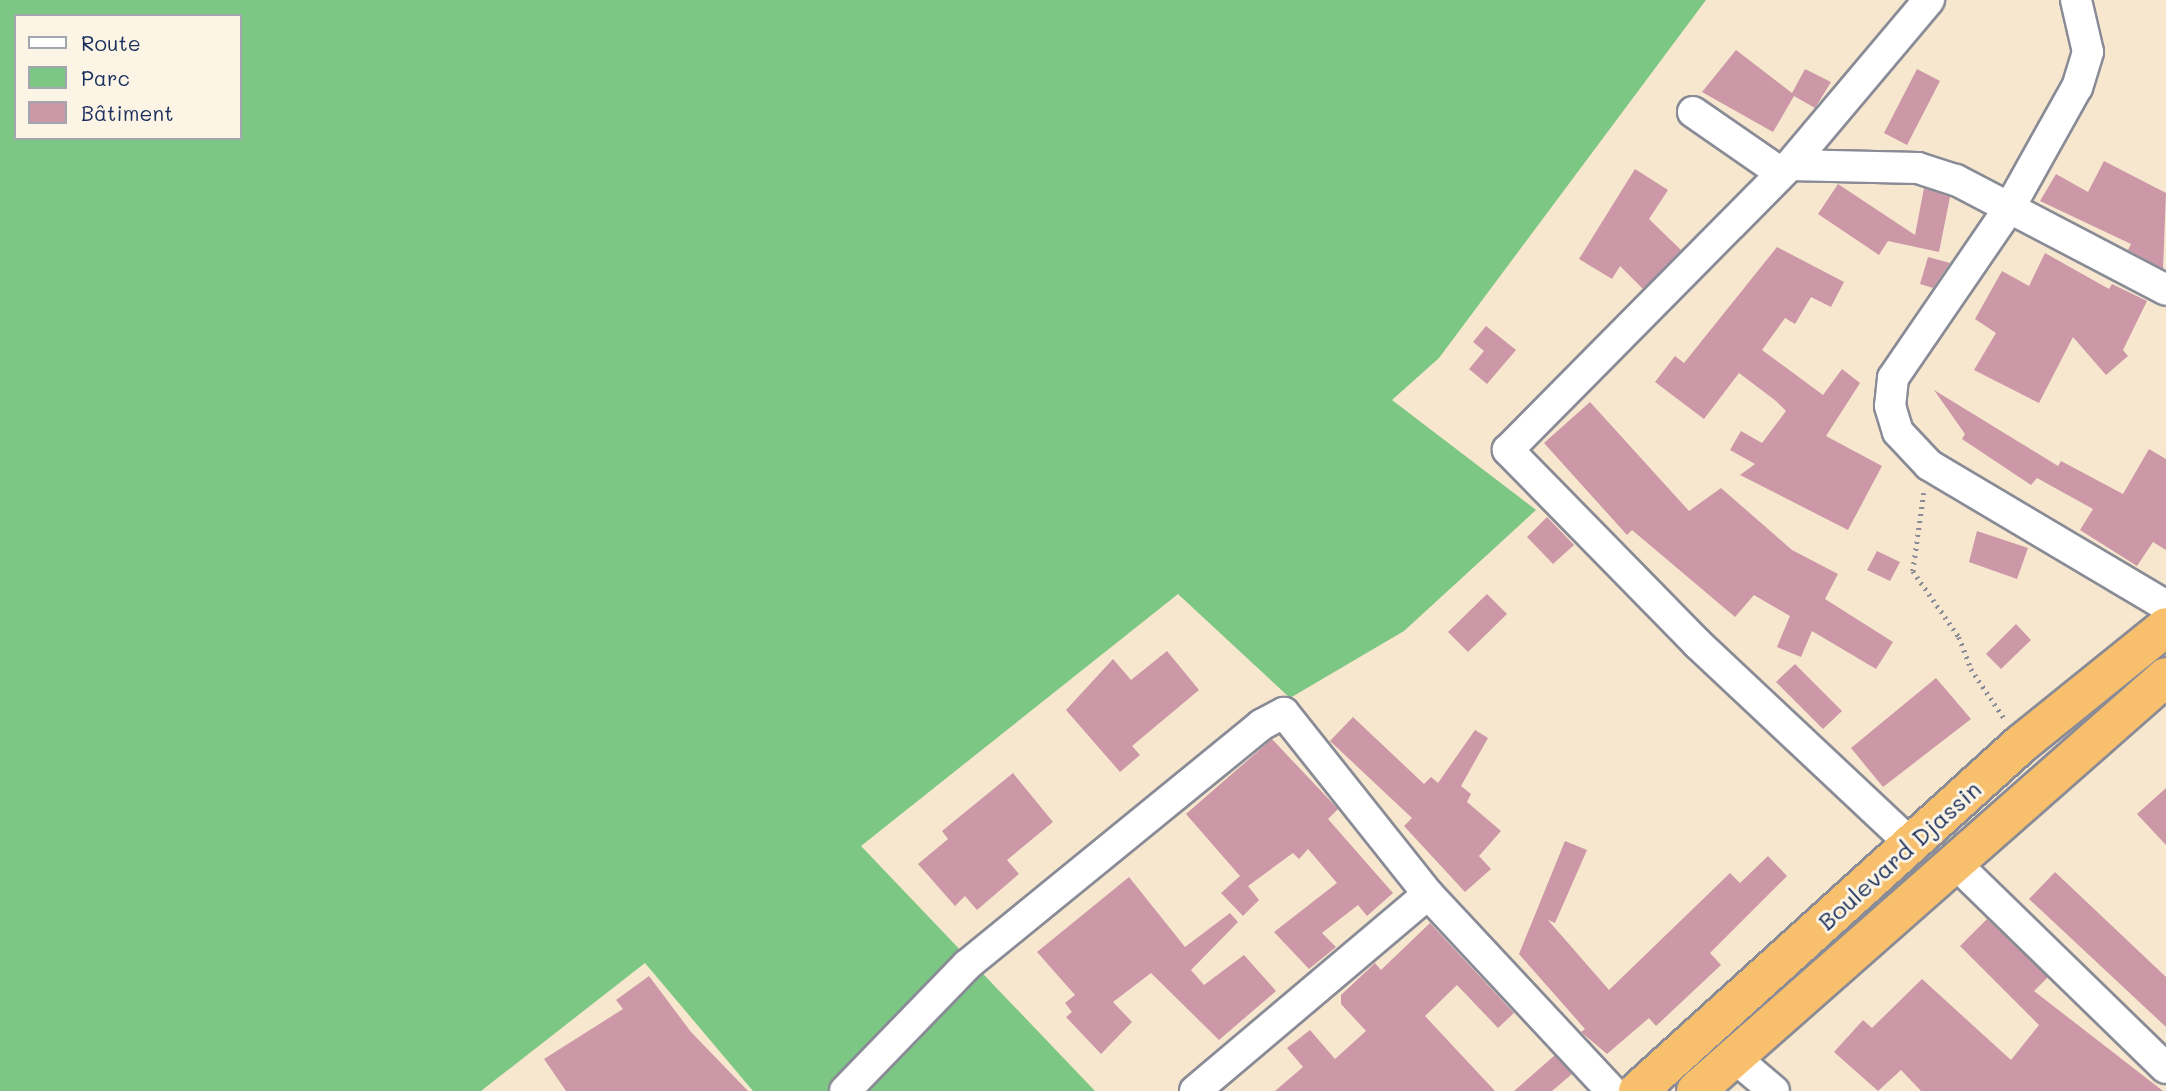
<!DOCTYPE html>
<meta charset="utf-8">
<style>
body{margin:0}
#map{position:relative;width:2166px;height:1091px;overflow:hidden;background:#f7e7ce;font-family:Mali,sans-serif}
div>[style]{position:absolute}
.green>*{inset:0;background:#7dc784}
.building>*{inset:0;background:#cc98a7}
.path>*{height:4.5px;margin-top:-2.25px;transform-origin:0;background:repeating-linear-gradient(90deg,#898b96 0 2px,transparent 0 7px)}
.roads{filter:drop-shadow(2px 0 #898b96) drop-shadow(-2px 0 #898b96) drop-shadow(0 2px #898b96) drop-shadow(0 -2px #898b96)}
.minor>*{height:30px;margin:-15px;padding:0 15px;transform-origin:15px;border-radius:15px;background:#fff}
.trunk>*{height:38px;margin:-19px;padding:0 19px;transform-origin:19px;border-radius:19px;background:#f8bf6c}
span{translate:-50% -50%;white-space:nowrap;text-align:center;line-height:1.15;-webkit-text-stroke:6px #fcf5e5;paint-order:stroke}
.street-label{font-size:24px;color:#1b2f5e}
.legend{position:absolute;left:14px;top:14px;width:228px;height:126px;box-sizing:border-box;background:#fcf5e5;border:2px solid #a2a6af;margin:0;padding:9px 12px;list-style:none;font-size:21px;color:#1b2f5e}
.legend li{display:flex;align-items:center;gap:14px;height:35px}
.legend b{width:35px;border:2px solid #a2a6af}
</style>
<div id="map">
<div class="green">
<div style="clip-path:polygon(evenodd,0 0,1706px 0,1439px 358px,1392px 400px,1536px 510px,1404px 631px,1290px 698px,1178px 594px,861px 846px,1095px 1091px,753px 1091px,645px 963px,481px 1091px,0 1091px,0 0,16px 16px,240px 16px,240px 138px,16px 138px,16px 16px)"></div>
</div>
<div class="building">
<div style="clip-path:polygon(1736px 50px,1792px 93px,1805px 69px,1831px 82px,1815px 108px,1794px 96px,1773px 132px,1702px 92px)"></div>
<div style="clip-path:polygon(1917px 69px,1940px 81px,1907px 145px,1884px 133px)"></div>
<div style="clip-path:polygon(2104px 161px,2166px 193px,2163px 269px,2128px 250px,2131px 244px,2040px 201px,2056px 174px,2088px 192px)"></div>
<div style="clip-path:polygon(1635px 169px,1668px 190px,1649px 219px,1681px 250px,1643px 289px,1620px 266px,1612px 279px,1579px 259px)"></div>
<div style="clip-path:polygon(1838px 184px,1915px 235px,1924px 188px,1950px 197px,1939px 252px,1888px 241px,1879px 255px,1818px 214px)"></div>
<div style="clip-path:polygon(1777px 247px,1844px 282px,1831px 307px,1811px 297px,1795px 324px,1785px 318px,1762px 350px,1823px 395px,1842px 369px,1860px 383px,1826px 436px,1882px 466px,1848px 530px,1740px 475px,1755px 464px,1730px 450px,1741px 431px,1762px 443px,1786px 411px,1776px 401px,1739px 373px,1704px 419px,1655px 382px,1675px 356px,1684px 363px)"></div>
<div style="clip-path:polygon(2045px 253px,2109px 289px,2112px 284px,2147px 301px,2123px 350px,2128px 356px,2106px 375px,2073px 337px,2039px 403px,1974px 370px,1996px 333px,1975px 319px,2002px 271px,2029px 286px)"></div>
<div style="clip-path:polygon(1928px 257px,1950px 263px,1933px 288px,1920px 284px)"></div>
<div style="clip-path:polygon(1486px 326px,1516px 350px,1487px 384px,1469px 369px,1484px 351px,1473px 342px)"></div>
<div style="clip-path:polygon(1934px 390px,2058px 466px,2061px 461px,2123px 494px,2149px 449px,2166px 459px,2166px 550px,2153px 542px,2137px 566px,2080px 530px,2093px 509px,2037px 478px,2031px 485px,1962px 439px,1965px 434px)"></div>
<div style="clip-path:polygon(1590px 402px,1689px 511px,1721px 488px,1792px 550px,1838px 574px,1825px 599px,1893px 642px,1876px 669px,1812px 631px,1801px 657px,1777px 647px,1790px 616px,1754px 595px,1735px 617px,1632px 530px,1627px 535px,1544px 443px)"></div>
<div style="clip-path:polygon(1547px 517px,1574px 545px,1553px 564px,1527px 537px)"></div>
<div style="clip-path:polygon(1977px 531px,2028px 548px,2017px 579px,1969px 562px)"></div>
<div style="clip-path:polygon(1877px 551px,1900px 562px,1890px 581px,1867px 570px)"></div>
<div style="clip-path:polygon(1487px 594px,1507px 614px,1468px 652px,1448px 632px)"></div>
<div style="clip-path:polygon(2016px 624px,2031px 640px,2001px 669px,1986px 654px)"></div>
<div style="clip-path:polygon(1167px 651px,1199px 690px,1132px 746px,1140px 755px,1120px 772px,1066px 710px,1113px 659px,1131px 680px)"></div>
<div style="clip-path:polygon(1795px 664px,1842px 711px,1823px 729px,1776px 682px)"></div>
<div style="clip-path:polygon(1936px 678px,1971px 719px,1883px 787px,1851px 748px)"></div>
<div style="clip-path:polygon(1353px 717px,1424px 784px,1431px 777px,1438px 783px,1475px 730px,1488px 738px,1461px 786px,1471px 794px,1467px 802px,1501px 831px,1479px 856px,1491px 869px,1465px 892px,1404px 826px,1412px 818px,1330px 741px)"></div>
<div style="clip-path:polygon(1272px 739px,1338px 809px,1328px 819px,1393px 893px,1367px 916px,1358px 905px,1322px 933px,1336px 947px,1309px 969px,1274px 932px,1337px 883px,1308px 849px,1299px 859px,1293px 853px,1248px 886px,1259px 900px,1243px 916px,1221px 893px,1240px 876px,1186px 814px)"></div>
<div style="clip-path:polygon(1013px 773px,1053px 822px,1007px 860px,1019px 874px,977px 910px,965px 896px,955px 906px,918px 864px,948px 839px,942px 831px)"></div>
<div style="clip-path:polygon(2166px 788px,2166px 845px,2137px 814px)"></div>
<div style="clip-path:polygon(1565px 841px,1587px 850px,1555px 923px,1548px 920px,1609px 990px,1730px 873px,1740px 883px,1768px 856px,1787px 876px,1710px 953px,1721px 965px,1656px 1026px,1649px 1018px,1607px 1054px,1581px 1032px,1585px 1029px,1519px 954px)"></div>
<div style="clip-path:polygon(2055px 872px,2166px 977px,2166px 1027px,2029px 899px)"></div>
<div style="clip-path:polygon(1129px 877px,1185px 947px,1230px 913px,1238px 922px,1191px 970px,1204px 985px,1244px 955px,1276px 991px,1219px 1040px,1151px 973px,1113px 1002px,1132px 1022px,1101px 1054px,1066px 1017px,1072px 1012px,1065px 1003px,1075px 995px,1037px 952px)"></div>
<div style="clip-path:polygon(1987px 919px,2048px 977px,2034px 991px,2163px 1091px,1921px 1091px,1901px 1070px,1878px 1091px,1834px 1052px,1863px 1020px,1872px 1028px,1922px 979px,2011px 1060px,2039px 1025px,1960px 946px)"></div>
<div style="clip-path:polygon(1430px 923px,1514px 1013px,1498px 1028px,1457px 985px,1425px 1016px,1495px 1091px,1275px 1091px,1303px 1067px,1287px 1048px,1310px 1030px,1335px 1059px,1366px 1031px,1341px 1004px,1341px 995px,1375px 963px,1381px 970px)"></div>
<div style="clip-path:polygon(649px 976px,691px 1032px,748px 1091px,566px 1091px,544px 1059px,623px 1009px,616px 1000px)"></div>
<div style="clip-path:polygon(1555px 1055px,1572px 1074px,1552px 1091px,1514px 1091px)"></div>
</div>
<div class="path">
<div style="left:1924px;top:493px;width:79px;rotate:98deg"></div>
<div style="left:1913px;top:571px;width:80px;rotate:55.1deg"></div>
<div style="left:1959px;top:637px;width:34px;rotate:69deg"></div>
<div style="left:1971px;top:669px;width:59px;rotate:56deg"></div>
</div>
<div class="roads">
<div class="minor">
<div style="left:2076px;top:0;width:53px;rotate:77deg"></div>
<div style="left:2088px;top:52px;width:37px;rotate:107deg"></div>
<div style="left:2077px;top:87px;width:137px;rotate:119.2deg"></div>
<div style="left:2010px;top:207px;width:207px;rotate:124.4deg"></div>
<div style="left:1893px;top:378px;width:28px;rotate:96deg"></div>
<div style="left:1890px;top:406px;width:27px;rotate:73deg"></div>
<div style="left:1898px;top:432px;width:45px;rotate:46.8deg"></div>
<div style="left:1929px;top:465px;width:276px;rotate:30.7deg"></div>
<div style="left:1693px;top:112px;width:107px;rotate:34.7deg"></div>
<div style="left:1790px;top:165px;width:128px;rotate:1.3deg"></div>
<div style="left:1918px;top:168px;width:40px;rotate:18deg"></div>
<div style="left:1956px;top:180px;width:237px;rotate:27.6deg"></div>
<div style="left:1912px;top:845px;width:294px;rotate:-136.8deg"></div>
<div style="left:1698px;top:644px;width:272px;rotate:-134.4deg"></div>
<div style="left:1508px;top:450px;width:401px;rotate:-45.3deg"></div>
<div style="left:1790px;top:165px;width:216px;rotate:-49.9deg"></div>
<div style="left:1955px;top:863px;width:294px;rotate:44.2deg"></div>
<div style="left:1735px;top:1058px;width:51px;rotate:40.2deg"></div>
<div style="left:845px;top:1091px;width:175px;rotate:-45.9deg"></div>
<div style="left:967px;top:965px;width:380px;rotate:-39.2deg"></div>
<div style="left:1261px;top:725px;width:26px;rotate:-28deg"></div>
<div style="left:1284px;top:713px;width:231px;rotate:51.5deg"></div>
<div style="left:1428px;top:894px;width:270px;rotate:47deg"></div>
<div style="left:1195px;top:1091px;width:305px;rotate:-40.2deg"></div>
</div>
<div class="trunk">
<div style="left:1638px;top:1091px;width:517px;rotate:-42.18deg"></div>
<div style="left:2021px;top:744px;width:186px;rotate:-38.9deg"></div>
<div style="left:1696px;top:1091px;width:626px;rotate:-41.38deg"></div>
</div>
</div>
<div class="street-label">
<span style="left:1899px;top:855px;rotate:-42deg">Boulevard Djassin</span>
</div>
<ul class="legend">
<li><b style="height:9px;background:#fff"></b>Route</li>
<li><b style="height:19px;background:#7dc784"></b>Parc</li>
<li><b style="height:19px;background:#cc98a7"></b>Bâtiment</li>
</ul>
</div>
